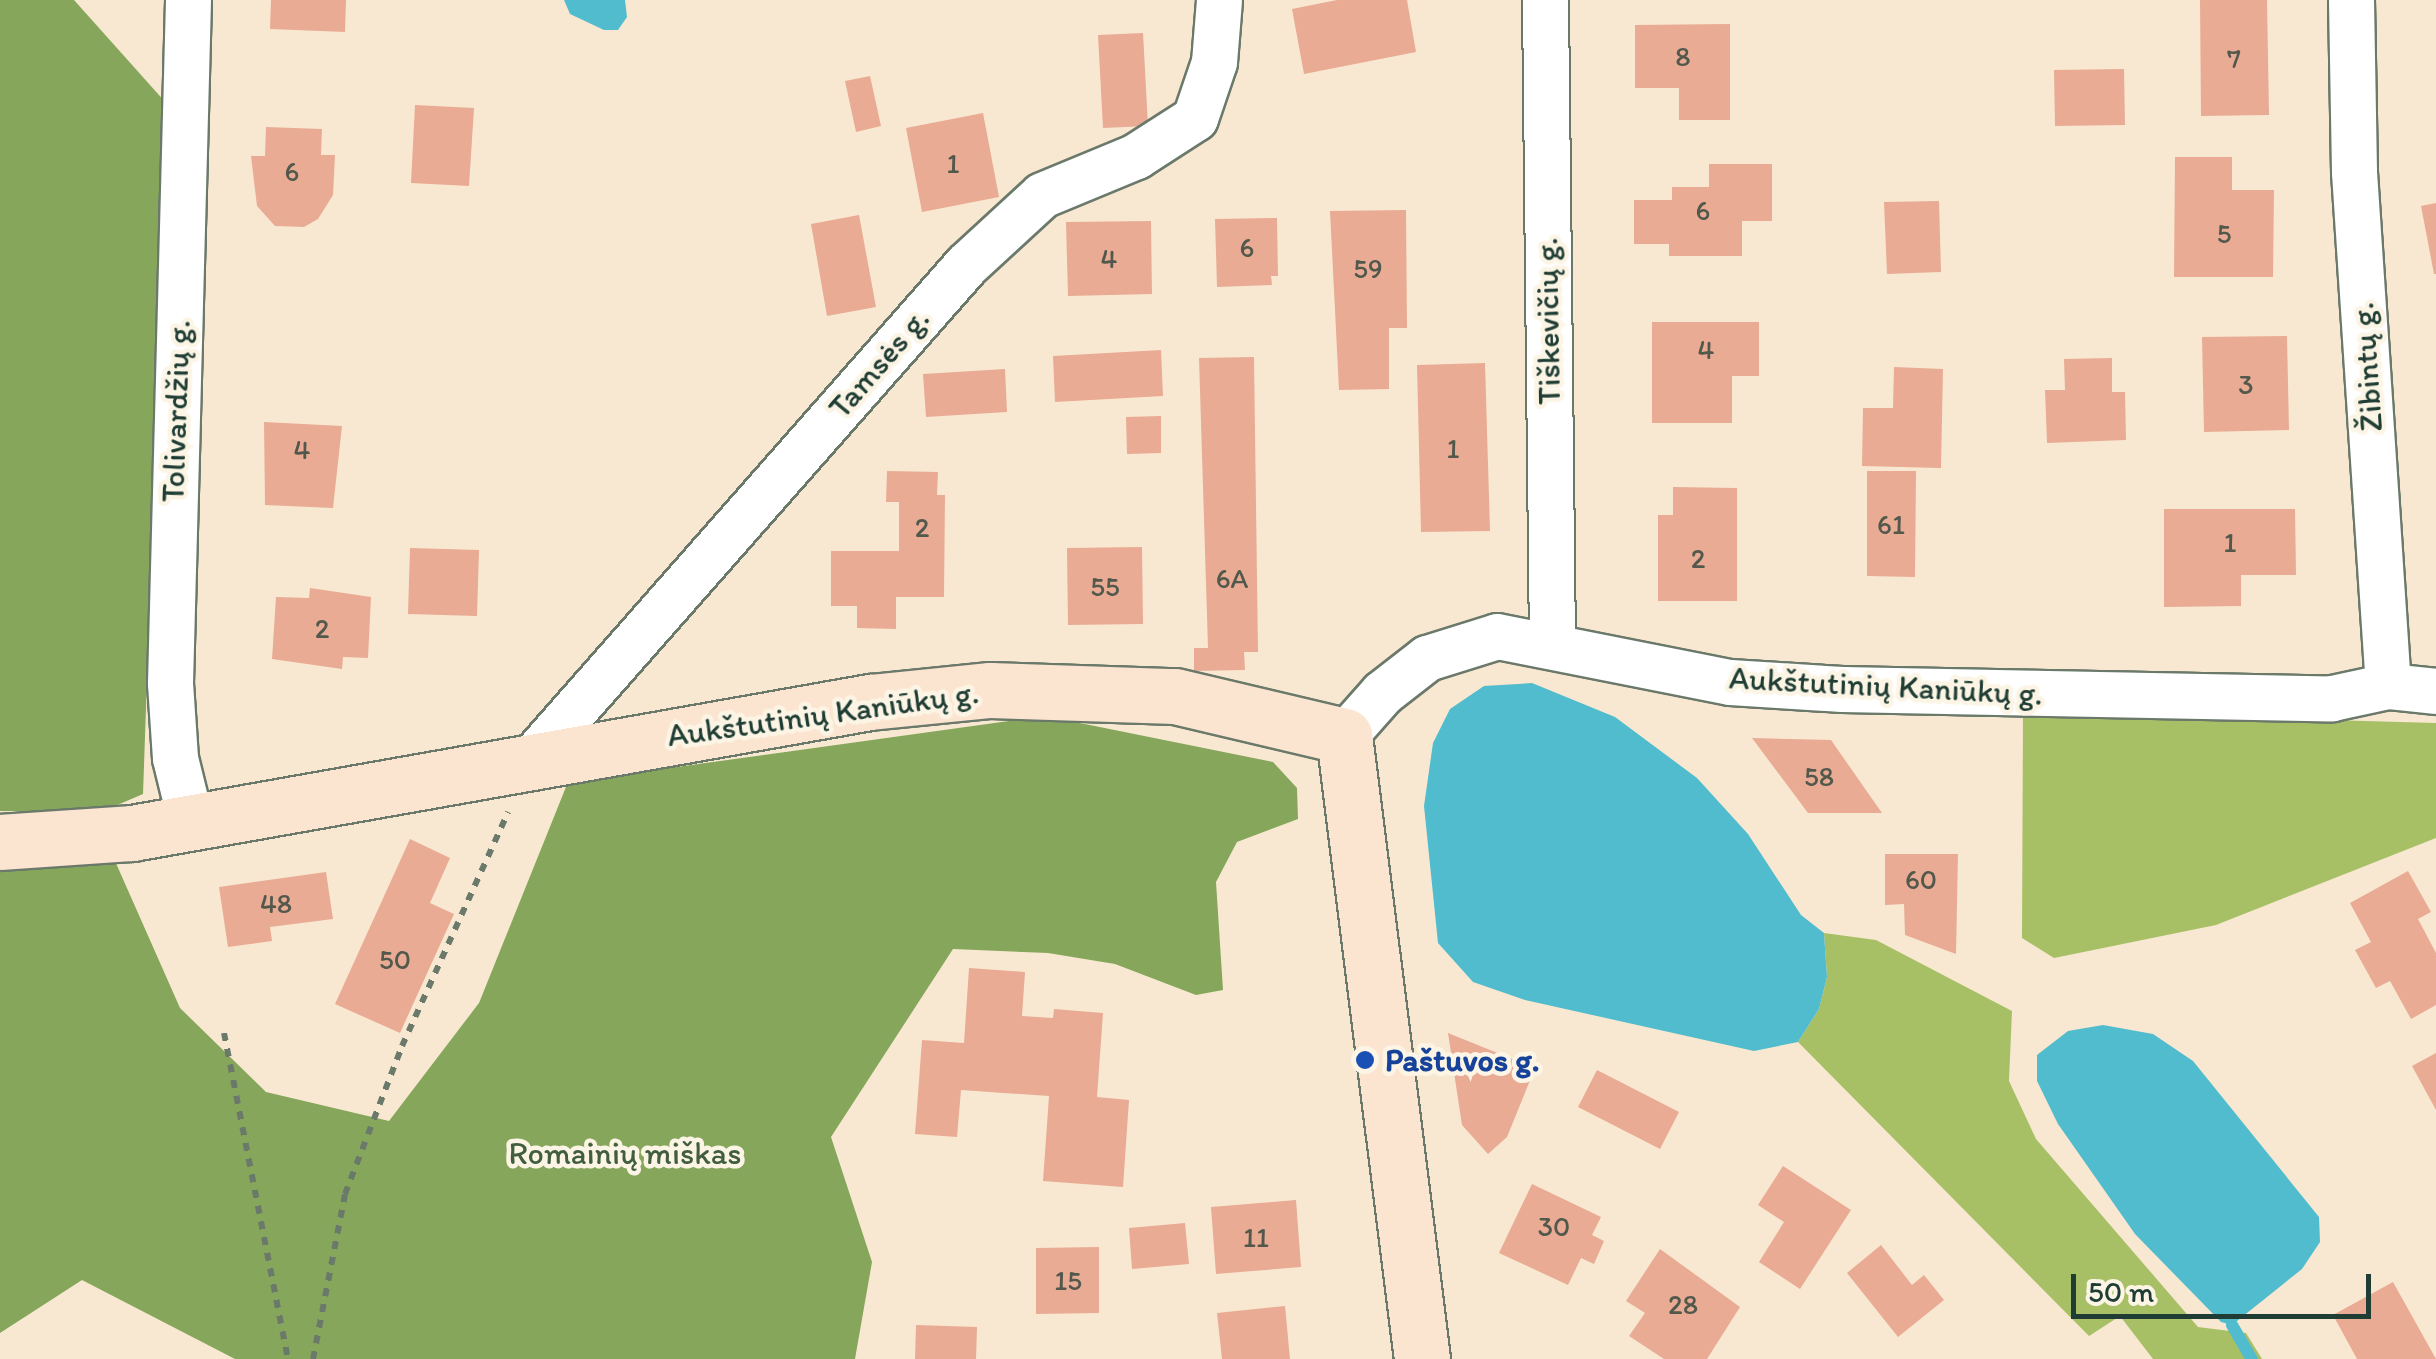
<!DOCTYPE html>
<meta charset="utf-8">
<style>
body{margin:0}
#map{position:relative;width:2436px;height:1359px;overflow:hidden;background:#f8e8d1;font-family:Itim,sans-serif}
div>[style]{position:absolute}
.green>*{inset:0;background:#a7c066}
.forest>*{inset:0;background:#85a65b}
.water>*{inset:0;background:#51bccd}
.stream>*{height:12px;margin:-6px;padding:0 6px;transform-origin:6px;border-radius:6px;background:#51bccd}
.building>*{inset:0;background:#e9ab94}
.path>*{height:6px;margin-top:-3px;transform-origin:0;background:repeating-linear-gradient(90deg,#6b796b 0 8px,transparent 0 16px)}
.roads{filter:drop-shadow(2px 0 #6b796b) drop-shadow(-2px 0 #6b796b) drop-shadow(0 2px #6b796b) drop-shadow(0 -2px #6b796b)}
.street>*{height:45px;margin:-22.5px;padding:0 22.5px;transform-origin:22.5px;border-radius:22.5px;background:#fff}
.secondary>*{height:55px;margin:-27.5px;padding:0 27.5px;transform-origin:27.5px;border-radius:27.5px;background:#fce5d0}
.dots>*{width:28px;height:28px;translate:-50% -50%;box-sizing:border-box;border:5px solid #fcf5e5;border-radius:50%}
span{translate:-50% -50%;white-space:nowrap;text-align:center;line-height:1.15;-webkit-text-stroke:9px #fcf5e5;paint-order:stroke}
.number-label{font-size:28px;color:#52584c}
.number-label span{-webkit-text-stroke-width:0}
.street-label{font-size:32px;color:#1f3d34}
.transit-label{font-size:32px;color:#164399;font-weight:700}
.left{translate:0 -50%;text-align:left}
.park-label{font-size:32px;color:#415e40}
.scale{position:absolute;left:2071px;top:1274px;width:300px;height:45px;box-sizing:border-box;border:5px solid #1f3d34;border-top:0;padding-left:12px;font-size:30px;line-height:35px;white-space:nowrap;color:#1f3d34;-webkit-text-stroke:8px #fcf5e5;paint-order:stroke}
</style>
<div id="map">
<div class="green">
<div style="clip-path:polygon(2023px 711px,2436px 723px,2436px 838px,2216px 925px,2054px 958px,2022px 938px)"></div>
<div style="clip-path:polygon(1824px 933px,1876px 940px,2012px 1011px,2009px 1081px,2036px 1139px,2198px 1327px,2246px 1333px,2262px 1359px,2153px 1359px,2120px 1316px,2089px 1336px,1798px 1042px,1819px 1009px,1827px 977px)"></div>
</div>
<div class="forest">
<div style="clip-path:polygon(0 0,74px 0,167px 104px,143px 794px,101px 812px,0 811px)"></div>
<div style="clip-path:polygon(1045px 716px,1273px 762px,1297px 788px,1298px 819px,1237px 842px,1216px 882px,1223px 990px,1196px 995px,1115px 964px,1048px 953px,953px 949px,831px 1137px,872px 1262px,855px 1359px,235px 1359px,82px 1280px,0 1333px,0 860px,115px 861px,180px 1008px,266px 1092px,389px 1121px,479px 1003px,568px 782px)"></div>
</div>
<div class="water">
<div style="clip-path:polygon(564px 0,625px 0,627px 17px,618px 30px,604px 30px,570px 14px)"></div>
<div style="clip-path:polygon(1532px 683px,1615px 717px,1697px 778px,1748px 834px,1801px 915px,1824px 933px,1827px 977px,1819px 1009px,1798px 1042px,1754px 1051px,1525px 1000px,1473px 982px,1438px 943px,1424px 806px,1433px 743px,1450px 709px,1484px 686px)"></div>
<div style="clip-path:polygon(2103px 1025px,2153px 1034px,2193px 1061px,2319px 1217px,2320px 1242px,2302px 1269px,2232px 1325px,2221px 1322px,2135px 1234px,2058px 1124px,2037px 1081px,2037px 1055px,2068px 1031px)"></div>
</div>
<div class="stream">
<div style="left:2232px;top:1325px;width:39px;rotate:60deg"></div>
</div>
<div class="building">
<div style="clip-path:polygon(271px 0,346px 0,345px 32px,270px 29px)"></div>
<div style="clip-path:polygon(1337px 0,1407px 0,1416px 52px,1304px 74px,1292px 9px)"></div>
<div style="clip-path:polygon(2200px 0,2267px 0,2269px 115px,2201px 116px)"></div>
<div style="clip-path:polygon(1730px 24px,1730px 120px,1679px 120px,1679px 88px,1635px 88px,1635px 25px)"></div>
<div style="clip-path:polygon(1143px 33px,1148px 126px,1103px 128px,1098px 35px)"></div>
<div style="clip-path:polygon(2124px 69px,2125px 125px,2055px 126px,2054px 70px)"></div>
<div style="clip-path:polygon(870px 76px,881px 126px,856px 132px,845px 81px)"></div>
<div style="clip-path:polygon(415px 105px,474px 108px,469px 186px,411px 183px)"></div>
<div style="clip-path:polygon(983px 113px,999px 197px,922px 212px,906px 128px)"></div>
<div style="clip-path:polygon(266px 127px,322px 129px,321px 155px,335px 155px,333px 195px,318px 219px,304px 227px,275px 226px,257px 206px,251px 156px,265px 156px)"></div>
<div style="clip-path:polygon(2175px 157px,2232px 157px,2232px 190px,2274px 190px,2273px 277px,2174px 277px)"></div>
<div style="clip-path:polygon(1709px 164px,1772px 164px,1772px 221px,1742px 221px,1742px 256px,1669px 256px,1669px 244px,1634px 244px,1634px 200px,1672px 200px,1672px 187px,1709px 187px)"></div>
<div style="clip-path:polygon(1939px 201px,1941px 272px,1887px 274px,1884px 202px)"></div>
<div style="clip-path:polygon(2436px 203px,2436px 274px,2434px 274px,2421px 206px)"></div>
<div style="clip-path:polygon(1406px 210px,1407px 328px,1389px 328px,1389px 389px,1339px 390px,1330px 211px)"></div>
<div style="clip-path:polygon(859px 215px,876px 307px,827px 316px,811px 224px)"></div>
<div style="clip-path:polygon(1277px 218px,1278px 276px,1271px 276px,1272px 285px,1217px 287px,1215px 219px)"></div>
<div style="clip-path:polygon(1151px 221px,1152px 294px,1068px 296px,1066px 222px)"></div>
<div style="clip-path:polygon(1652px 322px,1759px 322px,1759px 376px,1732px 376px,1732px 423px,1652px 423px)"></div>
<div style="clip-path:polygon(2287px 336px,2289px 430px,2204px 432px,2202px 337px)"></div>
<div style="clip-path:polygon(1161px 350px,1163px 396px,1055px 402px,1053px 356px)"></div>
<div style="clip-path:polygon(1254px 357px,1258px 652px,1244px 652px,1245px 670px,1194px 671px,1194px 648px,1208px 648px,1199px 358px)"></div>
<div style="clip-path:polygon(2112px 358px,2112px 392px,2125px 392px,2126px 440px,2047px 443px,2045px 390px,2065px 390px,2064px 359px)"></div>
<div style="clip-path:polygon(1485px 363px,1490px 531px,1421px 532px,1417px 365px)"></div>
<div style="clip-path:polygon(1894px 367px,1943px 369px,1941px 468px,1862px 466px,1863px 408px,1893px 408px)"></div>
<div style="clip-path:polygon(1005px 369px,1007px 412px,926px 417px,923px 374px)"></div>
<div style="clip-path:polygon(1161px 416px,1161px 453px,1127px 454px,1126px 417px)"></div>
<div style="clip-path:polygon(264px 422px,342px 426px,333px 508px,265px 505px)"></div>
<div style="clip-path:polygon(887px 471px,938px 472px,937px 495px,945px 495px,944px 597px,896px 597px,896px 629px,857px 628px,857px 606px,831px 606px,831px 551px,899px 551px,899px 502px,886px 502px)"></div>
<div style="clip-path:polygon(1867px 471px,1916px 471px,1915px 577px,1867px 576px)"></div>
<div style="clip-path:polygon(1673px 487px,1737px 488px,1737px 601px,1658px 601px,1658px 515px,1673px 515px)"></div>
<div style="clip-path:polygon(2164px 509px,2295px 509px,2296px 575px,2241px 575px,2241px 606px,2164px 607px)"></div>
<div style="clip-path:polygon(1142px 547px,1143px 624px,1068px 625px,1067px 548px)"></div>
<div style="clip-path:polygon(410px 548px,479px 550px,477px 616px,408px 614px)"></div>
<div style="clip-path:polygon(310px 588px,371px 597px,368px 658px,343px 657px,342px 669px,272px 659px,276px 597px,309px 598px)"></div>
<div style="clip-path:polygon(1752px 738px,1831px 740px,1882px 813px,1808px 813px)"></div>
<div style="clip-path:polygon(410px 839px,450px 858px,430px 903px,454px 914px,400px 1033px,335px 1004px)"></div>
<div style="clip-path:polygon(1885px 854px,1958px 854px,1956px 954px,1905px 935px,1904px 904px,1885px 905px)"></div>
<div style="clip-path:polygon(2408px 871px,2431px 912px,2418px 919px,2436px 953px,2436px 1005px,2411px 1019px,2390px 981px,2376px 988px,2355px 950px,2371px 942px,2350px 903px)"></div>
<div style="clip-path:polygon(326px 872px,333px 919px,270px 927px,272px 941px,228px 947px,219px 887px)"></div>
<div style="clip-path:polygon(969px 968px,1025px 972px,1022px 1016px,1053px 1018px,1054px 1009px,1103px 1013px,1097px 1097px,1129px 1100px,1123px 1187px,1043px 1181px,1049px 1096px,961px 1090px,957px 1137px,915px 1134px,922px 1040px,964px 1043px)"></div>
<div style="clip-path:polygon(1448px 1033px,1535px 1068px,1507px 1137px,1488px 1154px,1462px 1125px)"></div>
<div style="clip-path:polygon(2436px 1053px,2436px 1110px,2412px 1066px)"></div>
<div style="clip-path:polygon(1597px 1070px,1679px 1112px,1660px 1149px,1578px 1107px)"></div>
<div style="clip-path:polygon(1783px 1166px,1851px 1210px,1800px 1289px,1759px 1262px,1784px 1222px,1758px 1205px)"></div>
<div style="clip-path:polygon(1532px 1184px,1601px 1217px,1592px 1235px,1604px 1241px,1594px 1264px,1581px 1258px,1568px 1285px,1499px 1253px)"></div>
<div style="clip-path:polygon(1296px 1200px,1301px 1267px,1216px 1274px,1211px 1207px)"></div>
<div style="clip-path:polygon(1185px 1223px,1189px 1264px,1132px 1269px,1129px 1228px)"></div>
<div style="clip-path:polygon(1881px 1245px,1912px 1285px,1924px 1275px,1944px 1300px,1898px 1337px,1847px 1273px)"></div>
<div style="clip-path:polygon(1099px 1247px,1099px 1313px,1036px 1314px,1036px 1248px)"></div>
<div style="clip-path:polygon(1660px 1249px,1740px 1307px,1707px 1359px,1664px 1359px,1629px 1336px,1645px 1313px,1626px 1301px)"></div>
<div style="clip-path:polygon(2393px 1282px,2436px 1359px,2357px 1359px,2333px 1315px)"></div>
<div style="clip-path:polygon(1285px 1306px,1290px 1359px,1222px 1359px,1217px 1313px)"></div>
<div style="clip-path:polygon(916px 1325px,977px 1327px,976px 1359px,915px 1359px)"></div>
</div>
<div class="path">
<div style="left:224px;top:1033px;width:332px;rotate:78.9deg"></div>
<div style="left:313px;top:1359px;width:168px;rotate:-79deg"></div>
<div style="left:345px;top:1194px;width:159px;rotate:-68.9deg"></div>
<div style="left:402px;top:1046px;width:257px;rotate:-65.6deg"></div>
</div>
<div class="roads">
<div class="street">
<div style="left:188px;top:0;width:683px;rotate:91.51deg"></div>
<div style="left:170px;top:683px;width:75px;rotate:86.2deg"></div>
<div style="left:175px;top:758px;width:63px;rotate:76.2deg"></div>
<div style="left:1545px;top:0;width:642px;rotate:89.38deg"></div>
<div style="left:2351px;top:0;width:172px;rotate:89deg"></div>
<div style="left:2354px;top:172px;width:515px;rotate:86.22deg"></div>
<div style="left:2388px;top:686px;width:48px;rotate:5.9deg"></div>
<div style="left:1344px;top:736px;width:57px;rotate:-48.5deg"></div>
<div style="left:1382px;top:693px;width:57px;rotate:-37.9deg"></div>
<div style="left:1427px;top:658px;width:73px;rotate:-17.4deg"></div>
<div style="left:1497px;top:636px;width:237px;rotate:11.2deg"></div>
<div style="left:1730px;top:682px;width:112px;rotate:3.6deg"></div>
<div style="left:1842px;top:689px;width:490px;rotate:1.1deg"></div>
<div style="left:2332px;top:698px;width:57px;rotate:-12.1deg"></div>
<div style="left:531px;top:759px;width:658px;rotate:-48.63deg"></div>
<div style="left:966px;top:265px;width:103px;rotate:-42.6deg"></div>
<div style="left:1042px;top:195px;width:102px;rotate:-22.5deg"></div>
<div style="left:1136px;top:156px;width:70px;rotate:-32.8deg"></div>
<div style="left:1195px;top:118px;width:59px;rotate:-71.3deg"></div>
<div style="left:1214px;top:62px;width:62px;rotate:-85.4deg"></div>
</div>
<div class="secondary">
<div style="left:0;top:842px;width:132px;rotate:-3.9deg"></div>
<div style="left:132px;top:833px;width:750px;rotate:-10.07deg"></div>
<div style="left:870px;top:702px;width:121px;rotate:-5.7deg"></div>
<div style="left:990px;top:690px;width:185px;rotate:1.9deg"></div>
<div style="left:1175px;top:696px;width:174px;rotate:13.3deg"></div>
<div style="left:1344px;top:736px;width:628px;rotate:82.86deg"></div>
</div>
</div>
<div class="dots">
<div style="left:1365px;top:1060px;background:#1a4fb4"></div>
</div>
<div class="number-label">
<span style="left:1683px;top:56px">8</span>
<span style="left:2234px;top:58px">7</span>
<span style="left:953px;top:163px">1</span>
<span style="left:292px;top:171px">6</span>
<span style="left:1703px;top:210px">6</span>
<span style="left:2224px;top:233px">5</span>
<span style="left:1247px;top:247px">6</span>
<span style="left:1109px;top:258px">4</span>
<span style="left:1368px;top:268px">59</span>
<span style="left:1706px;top:349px">4</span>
<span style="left:2246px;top:384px">3</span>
<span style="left:1453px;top:448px">1</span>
<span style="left:302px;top:449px">4</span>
<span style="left:1891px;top:524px">61</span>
<span style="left:922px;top:527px">2</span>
<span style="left:2230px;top:542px">1</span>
<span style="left:1698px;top:558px">2</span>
<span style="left:1232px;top:578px">6A</span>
<span style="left:1105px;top:586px">55</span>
<span style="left:322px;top:628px">2</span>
<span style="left:1819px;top:776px">58</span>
<span style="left:1921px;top:879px">60</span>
<span style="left:276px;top:903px">48</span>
<span style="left:395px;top:959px">50</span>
<span style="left:1554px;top:1226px">30</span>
<span style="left:1256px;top:1237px">11</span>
<span style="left:1068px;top:1280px">15</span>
<span style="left:1683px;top:1304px">28</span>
</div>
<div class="street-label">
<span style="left:1548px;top:321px;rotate:-91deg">Tiškevičių g.</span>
<span style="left:879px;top:363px;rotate:-49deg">Tamsės g.</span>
<span style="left:2367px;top:367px;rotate:-94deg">Žibintų g.</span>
<span style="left:176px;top:411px;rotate:-88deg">Tolivardžių g.</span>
<span style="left:1886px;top:686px;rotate:3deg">Aukštutinių Kaniūkų g.</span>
<span style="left:823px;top:714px;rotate:-8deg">Aukštutinių Kaniūkų g.</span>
</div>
<div class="transit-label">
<span class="left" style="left:1385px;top:1060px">Paštuvos g.</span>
</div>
<div class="park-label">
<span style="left:625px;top:1153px">Romainių miškas</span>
</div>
<div class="scale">50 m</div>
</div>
